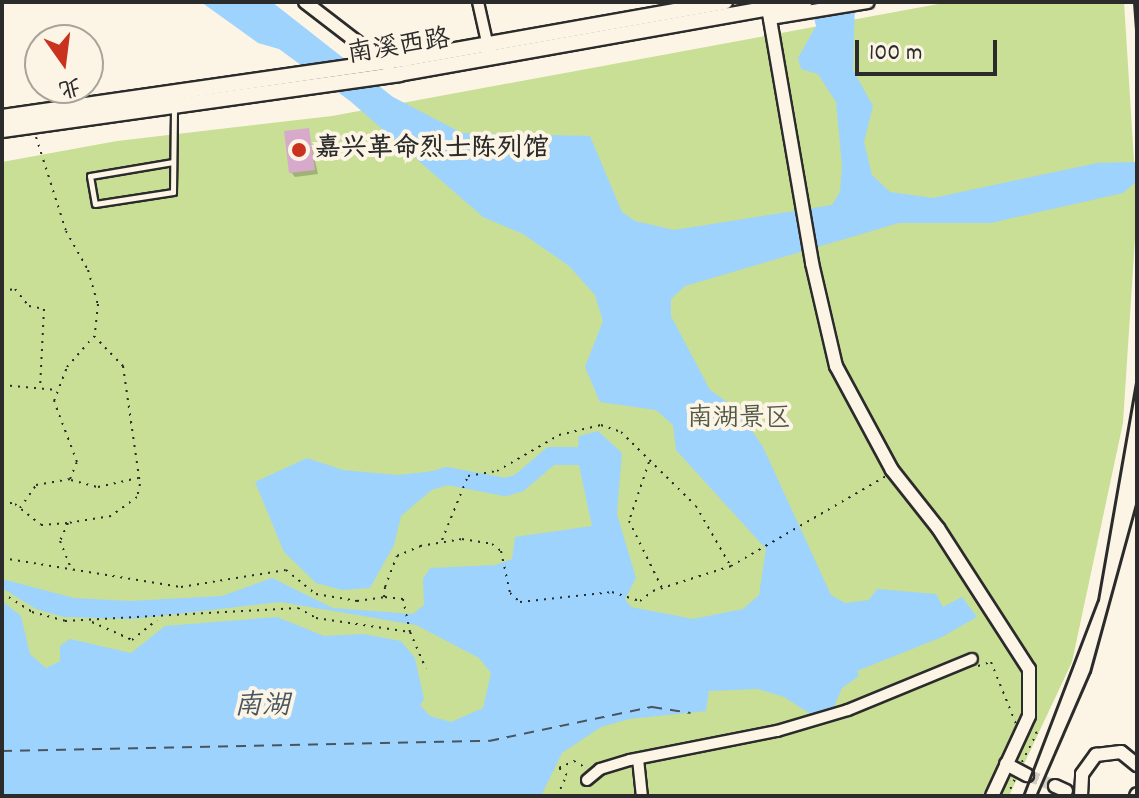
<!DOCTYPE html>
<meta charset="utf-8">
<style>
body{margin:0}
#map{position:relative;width:1139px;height:798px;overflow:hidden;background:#fcf5e5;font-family:Dekko,"LXGW WenKai TC",sans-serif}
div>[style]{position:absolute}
.green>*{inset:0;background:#c8df95}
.water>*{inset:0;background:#9ed3fd}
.shadow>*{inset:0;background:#0003}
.river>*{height:18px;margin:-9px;padding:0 9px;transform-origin:9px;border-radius:9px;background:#9ed3fd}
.ferry>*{height:2px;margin-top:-1px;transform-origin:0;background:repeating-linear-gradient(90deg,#485560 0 10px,transparent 0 18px)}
.building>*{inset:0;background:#d7aacc}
.tertiary-tunnel>*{height:12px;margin-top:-6px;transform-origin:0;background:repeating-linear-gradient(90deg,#d2cdc0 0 12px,transparent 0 18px)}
.path>*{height:2px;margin-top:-1px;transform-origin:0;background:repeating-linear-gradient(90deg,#2b2b2b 0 2px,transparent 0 8px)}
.roads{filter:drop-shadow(2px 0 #2b2b2b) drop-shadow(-2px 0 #2b2b2b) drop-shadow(0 2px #2b2b2b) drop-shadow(0 -2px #2b2b2b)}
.service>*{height:5px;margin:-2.5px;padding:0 2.5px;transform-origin:2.5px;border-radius:2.5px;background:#fcf5e5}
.minor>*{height:10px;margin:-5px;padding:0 5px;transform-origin:5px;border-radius:5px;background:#fcf5e5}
.tertiary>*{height:12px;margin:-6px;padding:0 6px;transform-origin:6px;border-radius:6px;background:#fcf5e5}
.secondary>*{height:14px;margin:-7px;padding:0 7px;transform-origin:7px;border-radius:7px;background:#fcf5e5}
.rail>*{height:3px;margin:-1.5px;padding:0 1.5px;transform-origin:1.5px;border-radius:1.5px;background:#2b2b2b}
.dots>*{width:22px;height:22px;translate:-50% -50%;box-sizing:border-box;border:4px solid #fcf5e5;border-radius:50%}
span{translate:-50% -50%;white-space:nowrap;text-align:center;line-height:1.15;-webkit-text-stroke:8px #fcf5e5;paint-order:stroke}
.street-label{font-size:26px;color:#2b2b2b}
.poi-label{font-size:26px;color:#2b2b2b;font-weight:700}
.left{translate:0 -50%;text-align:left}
.park-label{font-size:26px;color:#525846}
.water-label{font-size:28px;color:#485560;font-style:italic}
.frame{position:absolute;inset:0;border:4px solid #2b2b2b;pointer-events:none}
.north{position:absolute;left:24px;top:24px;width:80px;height:80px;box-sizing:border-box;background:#fcf5e5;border:2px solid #a8a49b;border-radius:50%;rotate:166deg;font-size:22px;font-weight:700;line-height:32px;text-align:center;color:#2b2b2b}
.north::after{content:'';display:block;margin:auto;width:28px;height:36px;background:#c8321e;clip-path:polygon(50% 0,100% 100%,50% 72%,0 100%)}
.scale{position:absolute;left:855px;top:40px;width:142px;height:36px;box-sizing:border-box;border:4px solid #2b2b2b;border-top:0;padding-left:10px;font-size:24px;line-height:28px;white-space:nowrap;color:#2b2b2b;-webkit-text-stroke:6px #fcf5e5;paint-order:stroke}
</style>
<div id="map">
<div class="green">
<div style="clip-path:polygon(949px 2px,1124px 2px,1137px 208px,1123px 423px,1072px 662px,1009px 796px,2px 796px,2px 162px,117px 141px,332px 116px)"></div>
</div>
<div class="water">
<div style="clip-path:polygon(201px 2px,272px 2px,393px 97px,462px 133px,590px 136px,622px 212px,635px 221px,674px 230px,832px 205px,840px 192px,842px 166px,836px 102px,818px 74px,801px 69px,798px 58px,816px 26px,810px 2px,855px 2px,853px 70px,873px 106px,864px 142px,872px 175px,890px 192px,933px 198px,1097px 163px,1137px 162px,1137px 181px,1123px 193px,991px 223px,899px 223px,685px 286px,671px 299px,671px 316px,710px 390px,737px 409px,763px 447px,831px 595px,845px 603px,869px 600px,877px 589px,936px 594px,943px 607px,962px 597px,977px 617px,942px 637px,857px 671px,859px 676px,842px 688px,833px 709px,812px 715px,784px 697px,758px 689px,709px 691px,706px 711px,629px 719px,601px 727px,562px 753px,541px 796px,2px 796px,2px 601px,21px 616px,30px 654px,46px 668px,60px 661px,60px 646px,70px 639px,131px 653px,165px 626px,277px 617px,324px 636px,363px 634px,401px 641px,415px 658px,424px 699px,420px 705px,430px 716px,451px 722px,483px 708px,491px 673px,479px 658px,416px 625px,280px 602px,133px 619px,64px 617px,36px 609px,2px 588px,2px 579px,74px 598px,129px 601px,222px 596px,272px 578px,333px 608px,413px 614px,424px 605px,423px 579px,430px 568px,496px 565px,512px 559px,515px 537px,592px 526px,577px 456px,579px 436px,598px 431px,622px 453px,617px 514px,636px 578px,625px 599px,631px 607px,693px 619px,743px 609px,759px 595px,766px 549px,676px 450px,673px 425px,656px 410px,600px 402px,585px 367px,603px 321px,595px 295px,569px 266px,523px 234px,483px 217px,350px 101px,279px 49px,258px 43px)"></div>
<div style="clip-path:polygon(307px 458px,343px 470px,398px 475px,435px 471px,441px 482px,401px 516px,394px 545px,370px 588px,342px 590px,316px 583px,284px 552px,255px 482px)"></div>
</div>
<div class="shadow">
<div style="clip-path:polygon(308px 130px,318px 174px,295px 177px,291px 172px)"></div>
</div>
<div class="river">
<div style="left:416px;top:485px;width:32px;rotate:-16deg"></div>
<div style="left:447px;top:476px;width:60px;rotate:10.6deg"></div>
<div style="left:506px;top:487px;width:14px;rotate:-17deg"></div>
<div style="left:519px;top:483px;width:42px;rotate:-40.2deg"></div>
<div style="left:551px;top:456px;width:47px"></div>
</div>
<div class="ferry">
<div style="left:2px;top:751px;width:487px;rotate:-1.2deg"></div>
<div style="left:489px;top:741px;width:167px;rotate:-11.8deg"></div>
<div style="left:652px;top:707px;width:39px;rotate:9deg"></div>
</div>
<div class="building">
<div style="clip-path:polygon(309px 128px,315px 170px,289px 173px,284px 131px)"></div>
</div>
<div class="tertiary-tunnel">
<div style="left:1027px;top:775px;width:30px;rotate:21deg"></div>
</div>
<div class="path">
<div style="left:36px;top:137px;width:99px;rotate:72.3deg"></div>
<div style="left:66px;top:231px;width:45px;rotate:60.6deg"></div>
<div style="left:88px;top:270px;width:35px;rotate:74deg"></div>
<div style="left:98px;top:304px;width:30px;rotate:96deg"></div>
<div style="left:2px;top:291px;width:13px;rotate:-9deg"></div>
<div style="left:15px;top:289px;width:22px;rotate:51deg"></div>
<div style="left:29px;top:306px;width:15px;rotate:11deg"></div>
<div style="left:44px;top:309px;width:80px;rotate:92.9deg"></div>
<div style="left:2px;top:385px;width:55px;rotate:5.2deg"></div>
<div style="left:649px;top:462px;width:62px;rotate:108.7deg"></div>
<div style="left:629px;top:521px;width:75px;rotate:63.8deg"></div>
<div style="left:71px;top:480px;width:28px;rotate:15deg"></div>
<div style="left:98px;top:487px;width:41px;rotate:-12.7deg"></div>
<div style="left:2px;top:501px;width:13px;rotate:13deg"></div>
<div style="left:15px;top:504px;width:33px;rotate:39deg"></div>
<div style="left:41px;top:525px;width:27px;rotate:-4deg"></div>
<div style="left:68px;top:523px;width:20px;rotate:114deg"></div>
<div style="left:60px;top:541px;width:32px;rotate:68deg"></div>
<div style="left:20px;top:508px;width:28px;rotate:-55deg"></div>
<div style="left:36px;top:485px;width:35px;rotate:-10deg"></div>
<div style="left:70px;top:479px;width:18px;rotate:-68deg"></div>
<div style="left:77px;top:462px;width:65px;rotate:-110.7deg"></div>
<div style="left:54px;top:401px;width:36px;rotate:-69deg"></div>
<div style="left:67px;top:367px;width:41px;rotate:-48.9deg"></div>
<div style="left:94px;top:336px;width:42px;rotate:46deg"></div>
<div style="left:123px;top:366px;width:119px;rotate:81.8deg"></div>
<div style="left:140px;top:484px;width:13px;rotate:103deg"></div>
<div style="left:137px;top:497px;width:32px;rotate:144deg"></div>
<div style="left:111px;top:516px;width:44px;rotate:170.8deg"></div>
<div style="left:442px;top:540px;width:69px;rotate:-67.9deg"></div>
<div style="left:468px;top:476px;width:29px;rotate:-10deg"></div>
<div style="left:497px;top:471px;width:72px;rotate:-30.1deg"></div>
<div style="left:559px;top:435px;width:43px;rotate:-13.4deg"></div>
<div style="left:601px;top:425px;width:21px;rotate:19deg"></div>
<div style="left:621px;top:432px;width:105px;rotate:44.6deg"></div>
<div style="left:696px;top:506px;width:68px;rotate:60deg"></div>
<div style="left:2px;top:558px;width:181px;rotate:9.2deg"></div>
<div style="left:181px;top:587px;width:106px;rotate:-9.2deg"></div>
<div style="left:286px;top:570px;width:38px;rotate:39deg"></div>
<div style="left:316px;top:594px;width:42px;rotate:9.7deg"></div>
<div style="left:357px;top:601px;width:27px;rotate:-8deg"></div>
<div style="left:2px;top:593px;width:36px;rotate:32deg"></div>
<div style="left:32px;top:612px;width:34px;rotate:15deg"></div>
<div style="left:65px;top:621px;width:233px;rotate:-3.2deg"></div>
<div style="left:298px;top:608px;width:21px;rotate:29deg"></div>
<div style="left:316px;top:618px;width:95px;rotate:8.5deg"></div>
<div style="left:410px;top:632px;width:40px;rotate:66.6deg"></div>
<div style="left:92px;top:622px;width:44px;rotate:24.2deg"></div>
<div style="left:132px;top:640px;width:32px;rotate:-39deg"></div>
<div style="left:410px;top:632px;width:34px;rotate:-102deg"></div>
<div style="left:403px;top:599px;width:19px;rotate:-174deg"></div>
<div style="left:384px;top:597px;width:10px;rotate:-84deg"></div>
<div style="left:385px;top:587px;width:33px;rotate:-69deg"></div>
<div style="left:397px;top:556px;width:25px;rotate:-23deg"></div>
<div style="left:420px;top:546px;width:43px;rotate:-9.5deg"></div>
<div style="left:462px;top:539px;width:30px;rotate:9deg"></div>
<div style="left:492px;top:544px;width:11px;rotate:38deg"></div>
<div style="left:501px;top:551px;width:43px;rotate:77.9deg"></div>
<div style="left:510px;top:593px;width:13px;rotate:42deg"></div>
<div style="left:520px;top:602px;width:93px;rotate:-6.2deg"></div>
<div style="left:612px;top:592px;width:29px;rotate:18deg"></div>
<div style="left:640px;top:601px;width:16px;rotate:-38deg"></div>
<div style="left:653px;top:591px;width:82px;rotate:-17.8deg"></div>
<div style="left:731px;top:566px;width:179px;rotate:-30.1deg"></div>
<div style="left:978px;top:666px;width:14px;rotate:-17deg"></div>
<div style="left:991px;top:662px;width:67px;rotate:68deg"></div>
<div style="left:1022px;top:762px;width:33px;rotate:-63deg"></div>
<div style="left:1037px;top:733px;width:4px;rotate:-153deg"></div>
<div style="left:557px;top:796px;width:23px;rotate:-65deg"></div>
<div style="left:567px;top:775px;width:11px;rotate:-139deg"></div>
<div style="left:559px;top:768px;width:17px;rotate:-25deg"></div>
<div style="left:574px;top:761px;width:16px;rotate:30deg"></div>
<div style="left:1007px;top:796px;width:19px;rotate:-65deg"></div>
</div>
<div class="roads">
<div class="service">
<div style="left:173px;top:162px;width:84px;rotate:170.4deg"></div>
<div style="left:90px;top:176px;width:28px;rotate:80deg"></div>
<div style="left:95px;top:204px;width:79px;rotate:-8.7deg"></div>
<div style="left:173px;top:192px;width:83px;rotate:-89.3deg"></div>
</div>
<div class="minor">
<div style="left:478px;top:2px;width:50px;rotate:77.3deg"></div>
<div style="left:638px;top:759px;width:37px;rotate:84deg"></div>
<div style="left:587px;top:780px;width:17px;rotate:-40deg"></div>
<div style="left:600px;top:769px;width:31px;rotate:-17deg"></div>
<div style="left:630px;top:760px;width:150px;rotate:-11.2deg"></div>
<div style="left:777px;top:731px;width:74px;rotate:-16.5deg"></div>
<div style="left:848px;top:710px;width:134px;rotate:-22.4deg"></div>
</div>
<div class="tertiary">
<div style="left:305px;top:2px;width:105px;rotate:37.6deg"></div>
<div style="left:767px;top:2px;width:265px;rotate:80.2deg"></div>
<div style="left:812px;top:263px;width:106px;rotate:76.9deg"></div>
<div style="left:836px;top:366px;width:118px;rotate:61.7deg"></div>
<div style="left:892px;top:470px;width:74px;rotate:51.6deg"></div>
<div style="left:938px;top:528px;width:168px;rotate:57.2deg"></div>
<div style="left:1029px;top:669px;width:47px;rotate:90deg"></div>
<div style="left:1029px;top:716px;width:88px;rotate:114.8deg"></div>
<div style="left:770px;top:18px;width:99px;rotate:-9.3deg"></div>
<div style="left:1006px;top:764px;width:24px;rotate:28deg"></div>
<div style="left:1055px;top:786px;width:12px;rotate:24deg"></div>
<div style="left:1081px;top:796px;width:22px;rotate:-87deg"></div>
<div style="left:1082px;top:774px;width:24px;rotate:-54deg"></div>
<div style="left:1096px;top:755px;width:25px;rotate:-7deg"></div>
<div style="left:1121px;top:752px;width:21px;rotate:39deg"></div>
<div style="left:1136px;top:796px;width:2px;rotate:-63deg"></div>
</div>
<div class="secondary">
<div style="left:2px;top:117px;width:407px;rotate:-8.2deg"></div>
<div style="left:405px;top:59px;width:325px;rotate:-10.1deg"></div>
<div style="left:2px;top:130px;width:401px;rotate:-8deg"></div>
<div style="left:399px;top:74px;width:412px;rotate:-10.1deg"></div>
</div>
</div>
<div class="rail">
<div style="left:1134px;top:2px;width:42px;rotate:85.9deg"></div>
<div style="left:1023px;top:796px;width:210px;rotate:-69.1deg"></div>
<div style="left:1098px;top:600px;width:227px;rotate:-80.1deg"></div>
<div style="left:1036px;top:796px;width:135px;rotate:-66.5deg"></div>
<div style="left:1090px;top:672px;width:178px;rotate:-74.7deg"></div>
</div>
<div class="dots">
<div style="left:299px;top:150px;background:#c8321e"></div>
</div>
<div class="street-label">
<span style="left:399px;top:48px;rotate:-9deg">南溪西路</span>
</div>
<div class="poi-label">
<span class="left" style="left:315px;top:150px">嘉兴革命烈士陈列馆</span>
</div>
<div class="park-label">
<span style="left:739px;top:420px">南湖景区</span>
</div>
<div class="water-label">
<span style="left:262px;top:708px">南湖</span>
</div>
<div class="frame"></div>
<div class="north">北</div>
<div class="scale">100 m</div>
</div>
